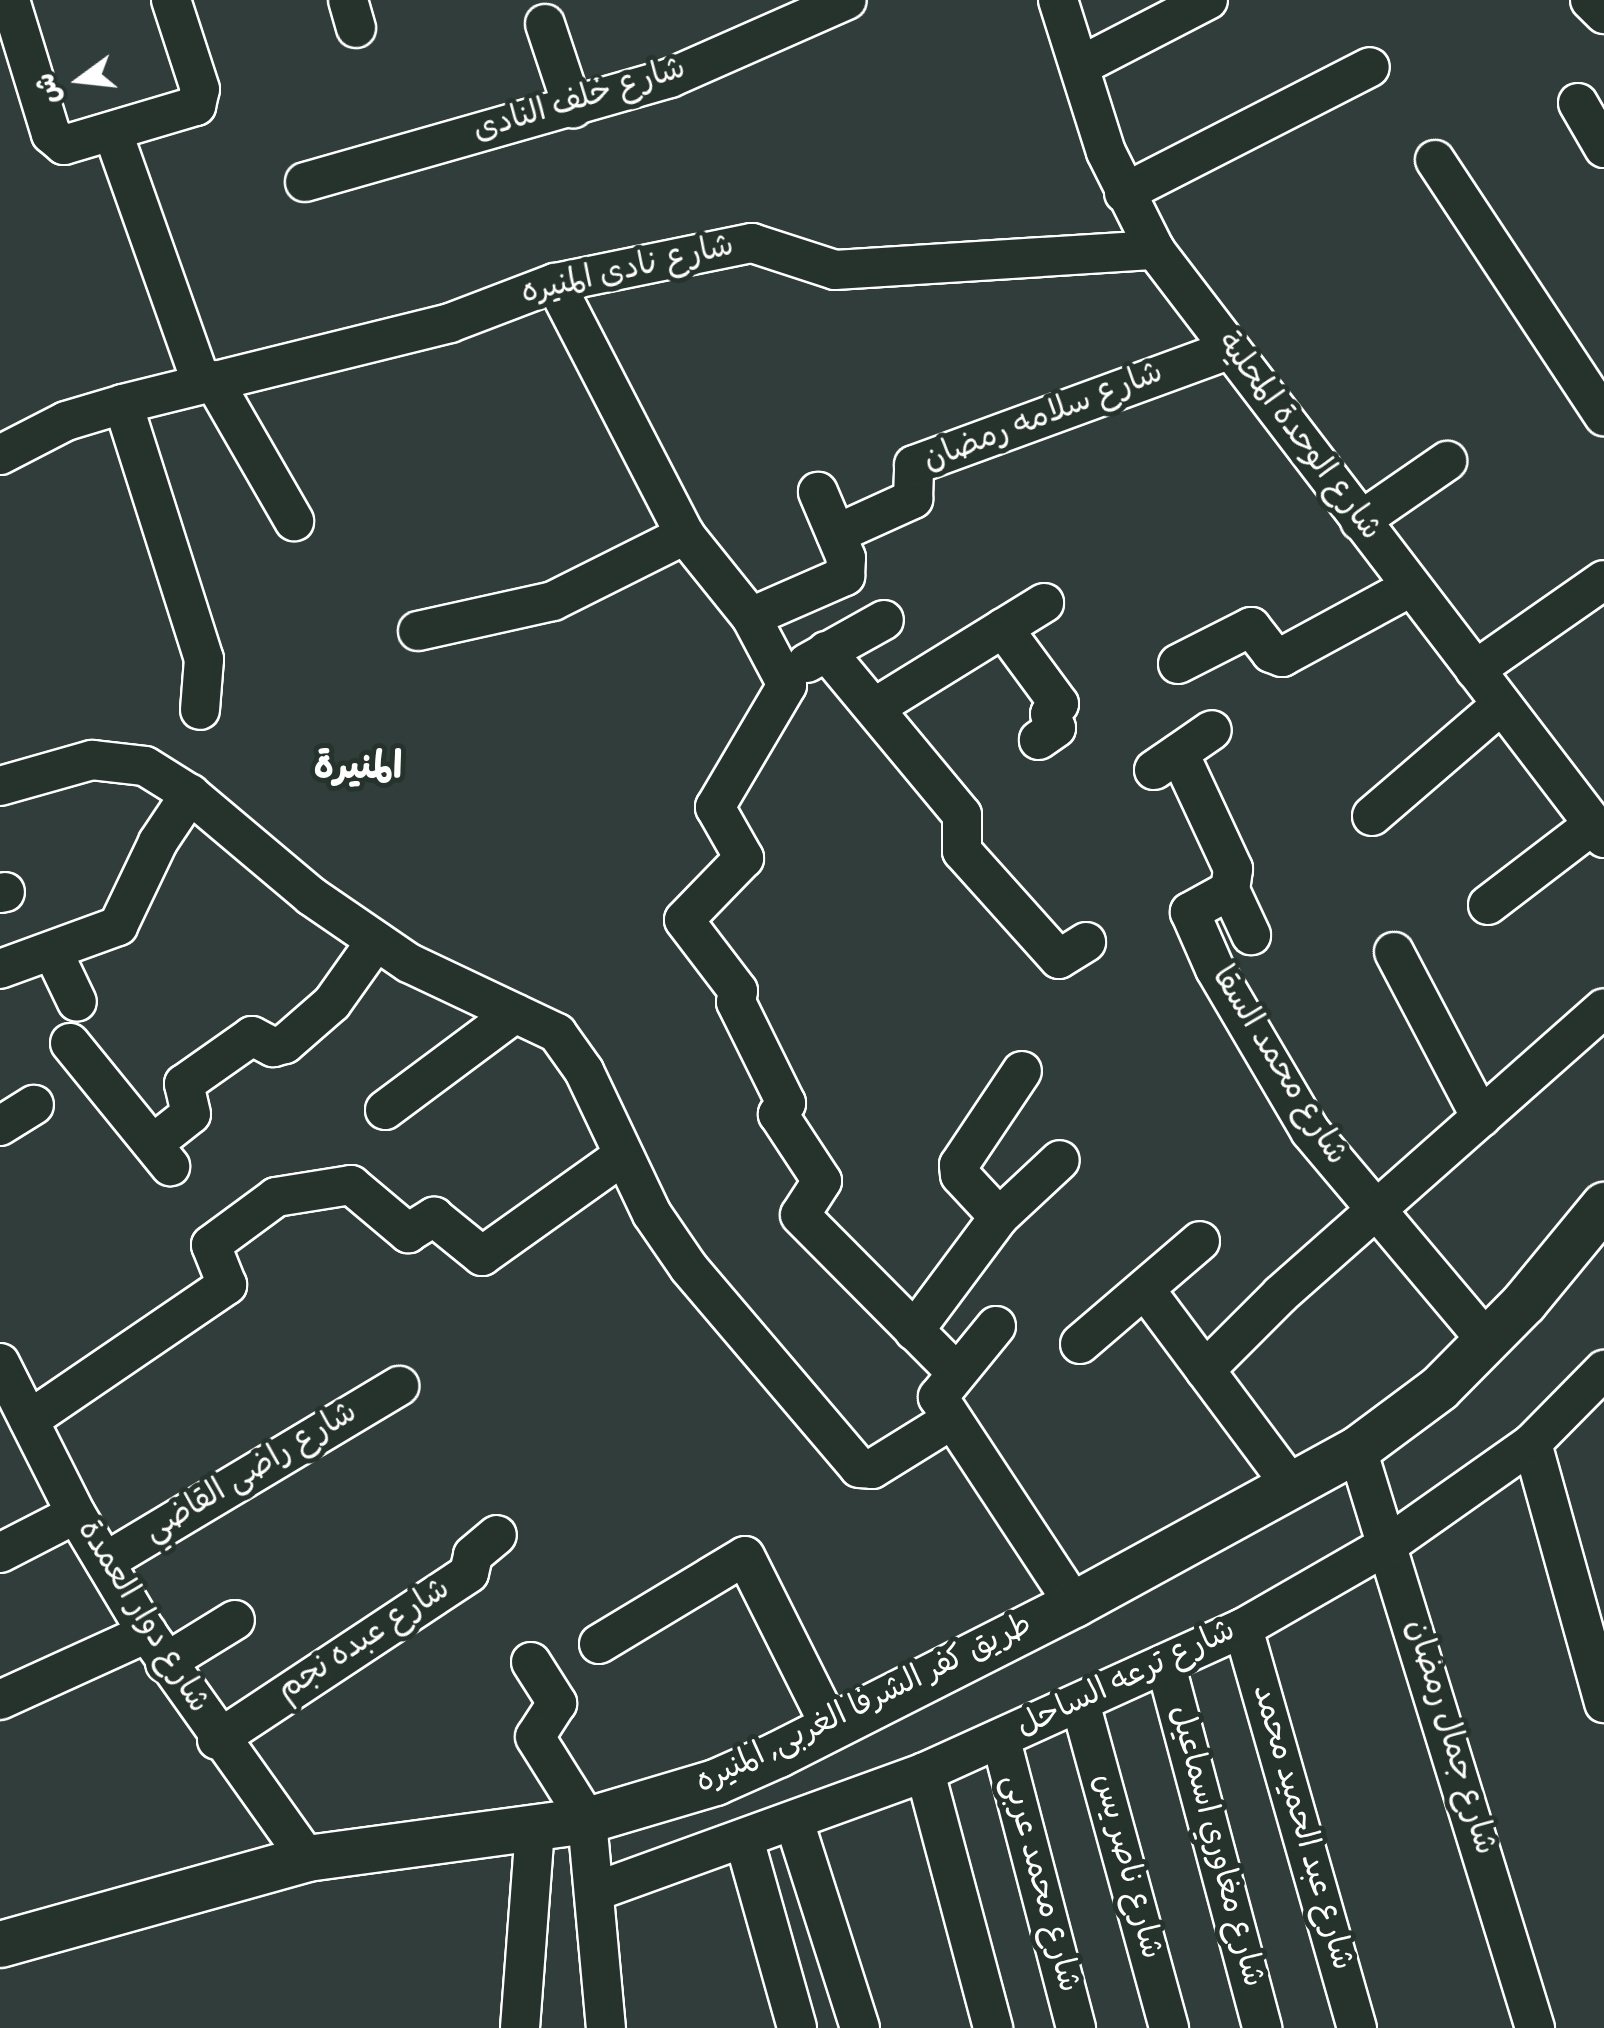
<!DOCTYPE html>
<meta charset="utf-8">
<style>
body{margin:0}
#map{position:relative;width:1604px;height:2028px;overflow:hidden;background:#303d3b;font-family:Dekko,"Playpen Sans Arabic",sans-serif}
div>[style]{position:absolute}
.roads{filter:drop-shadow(2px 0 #fff) drop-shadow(-2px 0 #fff) drop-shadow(0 2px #fff) drop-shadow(0 -2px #fff)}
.minor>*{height:38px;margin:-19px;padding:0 19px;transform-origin:19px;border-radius:19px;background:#26332d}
.tertiary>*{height:45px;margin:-22.5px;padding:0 22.5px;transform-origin:22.5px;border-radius:22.5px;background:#26332d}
span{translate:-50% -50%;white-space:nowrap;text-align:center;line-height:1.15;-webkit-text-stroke:10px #26332d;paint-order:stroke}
.street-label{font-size:32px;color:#fff}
.quarter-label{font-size:38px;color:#fff;font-weight:700}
.north{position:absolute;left:30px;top:30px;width:100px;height:100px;-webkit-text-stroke:8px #26332d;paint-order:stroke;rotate:255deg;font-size:28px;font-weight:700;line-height:40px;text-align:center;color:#fff}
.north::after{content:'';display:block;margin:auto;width:35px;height:45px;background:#fff;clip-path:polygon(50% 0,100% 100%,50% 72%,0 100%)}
</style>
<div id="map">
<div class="roads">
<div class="minor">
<div style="left:10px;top:0;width:140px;rotate:73deg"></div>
<div style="left:51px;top:134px;width:17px;rotate:40deg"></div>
<div style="left:64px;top:145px;width:138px;rotate:-16.5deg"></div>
<div style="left:196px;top:106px;width:17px;rotate:-77deg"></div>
<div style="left:200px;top:89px;width:94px;rotate:-108deg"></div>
<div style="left:348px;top:0;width:29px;rotate:74deg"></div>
<div style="left:1058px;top:0;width:159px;rotate:72.5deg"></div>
<div style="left:1106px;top:152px;width:110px;rotate:63.4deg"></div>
<div style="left:1155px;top:250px;width:740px;rotate:52.63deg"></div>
<div style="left:1590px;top:0;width:20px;rotate:45deg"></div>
<div style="left:545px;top:24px;width:89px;rotate:71.6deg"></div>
<div style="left:1080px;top:66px;width:144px;rotate:-27.3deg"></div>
<div style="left:1578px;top:103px;width:52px;rotate:60deg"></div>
<div style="left:113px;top:133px;width:264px;rotate:70.5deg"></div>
<div style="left:1435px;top:160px;width:307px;rotate:56.6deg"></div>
<div style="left:305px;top:182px;width:380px;rotate:-15.9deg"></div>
<div style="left:670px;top:78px;width:193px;rotate:-23.8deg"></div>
<div style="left:1124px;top:193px;width:276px;rotate:-27.1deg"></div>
<div style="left:555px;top:283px;width:284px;rotate:62.7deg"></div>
<div style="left:685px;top:535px;width:105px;rotate:51.2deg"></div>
<div style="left:751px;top:617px;width:77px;rotate:62.1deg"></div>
<div style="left:787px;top:685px;width:142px;rotate:120.5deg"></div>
<div style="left:715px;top:807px;width:59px;rotate:60.4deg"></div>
<div style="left:744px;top:858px;width:86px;rotate:134.1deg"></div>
<div style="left:684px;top:920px;width:89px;rotate:52.7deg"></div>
<div style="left:738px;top:991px;width:11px;rotate:100deg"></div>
<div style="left:736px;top:1002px;width:113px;rotate:63.7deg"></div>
<div style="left:786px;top:1103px;width:14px;rotate:126deg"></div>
<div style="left:778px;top:1114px;width:80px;rotate:56.7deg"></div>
<div style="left:822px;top:1181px;width:40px;rotate:122.9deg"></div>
<div style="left:800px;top:1215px;width:220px;rotate:45.2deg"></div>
<div style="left:213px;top:380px;width:163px;rotate:60.1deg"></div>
<div style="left:123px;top:404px;width:268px;rotate:72.4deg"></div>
<div style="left:204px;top:659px;width:51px;rotate:94.5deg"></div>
<div style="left:0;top:455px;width:74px;rotate:-27.3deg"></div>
<div style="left:66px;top:421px;width:59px;rotate:-16.6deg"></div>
<div style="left:123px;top:404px;width:337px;rotate:-13.9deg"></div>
<div style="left:450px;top:323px;width:112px;rotate:-20.9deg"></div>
<div style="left:555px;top:283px;width:201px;rotate:-11.5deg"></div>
<div style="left:752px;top:243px;width:87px;rotate:18deg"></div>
<div style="left:835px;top:270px;width:321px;rotate:-3.6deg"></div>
<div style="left:1360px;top:521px;width:106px;rotate:-34.6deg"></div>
<div style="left:836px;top:534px;width:85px;rotate:-24.4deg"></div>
<div style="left:913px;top:499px;width:34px;rotate:-88deg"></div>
<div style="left:914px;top:465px;width:335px;rotate:-20.1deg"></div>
<div style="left:751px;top:617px;width:103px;rotate:-23.6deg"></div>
<div style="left:845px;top:576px;width:18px;rotate:-87deg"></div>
<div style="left:846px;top:558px;width:72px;rotate:-113deg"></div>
<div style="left:1003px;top:628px;width:94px;rotate:53.6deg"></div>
<div style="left:1059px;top:704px;width:13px;rotate:132deg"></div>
<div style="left:1050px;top:714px;width:15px;rotate:67deg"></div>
<div style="left:1056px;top:728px;width:21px;rotate:145deg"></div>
<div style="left:418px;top:631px;width:138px;rotate:-12.5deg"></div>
<div style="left:553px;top:601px;width:148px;rotate:-26.6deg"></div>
<div style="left:826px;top:651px;width:213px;rotate:50.3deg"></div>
<div style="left:962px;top:815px;width:36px;rotate:90deg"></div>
<div style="left:962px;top:851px;width:145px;rotate:48.1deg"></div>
<div style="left:1059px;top:959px;width:32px;rotate:-32deg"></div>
<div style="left:807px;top:663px;width:88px;rotate:-29.2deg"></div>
<div style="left:1178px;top:664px;width:82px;rotate:-26.9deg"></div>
<div style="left:1251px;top:627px;width:33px;rotate:52deg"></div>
<div style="left:1271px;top:653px;width:12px;rotate:20deg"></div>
<div style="left:1282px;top:657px;width:147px;rotate:-28.5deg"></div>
<div style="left:1475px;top:670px;width:157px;rotate:-34.9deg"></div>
<div style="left:874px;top:708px;width:200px;rotate:-31.7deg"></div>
<div style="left:1179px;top:753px;width:128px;rotate:65deg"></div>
<div style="left:1233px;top:869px;width:21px;rotate:98deg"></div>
<div style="left:1230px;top:890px;width:46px;rotate:151.2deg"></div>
<div style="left:1190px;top:912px;width:62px;rotate:66.3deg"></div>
<div style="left:1215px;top:969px;width:188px;rotate:59.6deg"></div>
<div style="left:1310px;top:1131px;width:273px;rotate:49.9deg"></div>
<div style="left:1154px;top:770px;width:70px;rotate:-34.6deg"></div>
<div style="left:0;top:786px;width:96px;rotate:-15.8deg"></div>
<div style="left:92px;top:760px;width:53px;rotate:6.5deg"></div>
<div style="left:145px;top:766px;width:53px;rotate:31.9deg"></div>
<div style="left:190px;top:794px;width:158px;rotate:40.1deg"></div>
<div style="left:311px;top:896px;width:119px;rotate:34.4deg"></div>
<div style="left:409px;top:963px;width:164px;rotate:25.3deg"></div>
<div style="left:557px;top:1033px;width:47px;rotate:54.6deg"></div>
<div style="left:584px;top:1071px;width:158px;rotate:64.6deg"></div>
<div style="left:652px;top:1214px;width:65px;rotate:55.6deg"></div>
<div style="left:689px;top:1268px;width:262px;rotate:49.6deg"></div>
<div style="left:859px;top:1468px;width:13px;rotate:4deg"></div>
<div style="left:872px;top:1469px;width:93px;rotate:-31.8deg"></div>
<div style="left:1372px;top:816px;width:170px;rotate:-40.7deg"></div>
<div style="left:1230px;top:890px;width:50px;rotate:65deg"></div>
<div style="left:0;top:893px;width:5px;rotate:-11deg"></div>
<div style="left:1488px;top:905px;width:133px;rotate:-37.4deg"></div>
<div style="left:53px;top:952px;width:55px;rotate:64.4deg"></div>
<div style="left:1394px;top:952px;width:187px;rotate:62.3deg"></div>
<div style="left:0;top:969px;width:126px;rotate:-20deg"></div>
<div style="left:118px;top:926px;width:93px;rotate:-64.5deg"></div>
<div style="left:158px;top:842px;width:58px;rotate:-56.3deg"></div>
<div style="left:70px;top:1043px;width:159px;rotate:50.9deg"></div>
<div style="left:385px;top:1110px;width:162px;rotate:-36.7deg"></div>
<div style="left:0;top:1126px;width:40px;rotate:-32deg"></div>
<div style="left:153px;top:1144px;width:48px;rotate:-38.3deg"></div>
<div style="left:191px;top:1114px;width:31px;rotate:-103deg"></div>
<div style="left:184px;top:1084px;width:83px;rotate:-35.2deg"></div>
<div style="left:252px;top:1036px;width:24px;rotate:28deg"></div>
<div style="left:273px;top:1047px;width:12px;rotate:-14deg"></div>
<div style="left:285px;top:1044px;width:62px;rotate:-41.1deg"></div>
<div style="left:332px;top:1003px;width:76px;rotate:-54.6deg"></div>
<div style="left:999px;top:1217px;width:57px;rotate:-132.9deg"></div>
<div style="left:960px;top:1175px;width:10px;rotate:-96deg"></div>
<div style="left:959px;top:1165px;width:113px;rotate:-56.2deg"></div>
<div style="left:1147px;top:1292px;width:244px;rotate:53.3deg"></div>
<div style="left:996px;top:1326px;width:92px;rotate:129.2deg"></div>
<div style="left:938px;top:1397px;width:248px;rotate:56.7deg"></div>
<div style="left:914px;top:1331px;width:142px;rotate:-53.3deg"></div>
<div style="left:999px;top:1217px;width:83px;rotate:-43.1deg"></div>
<div style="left:1080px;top:1344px;width:158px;rotate:-40.6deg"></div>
<div style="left:0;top:1363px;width:169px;rotate:63.3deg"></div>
<div style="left:76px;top:1514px;width:139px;rotate:59.2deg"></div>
<div style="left:147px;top:1633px;width:276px;rotate:54.6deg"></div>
<div style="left:1205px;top:1370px;width:107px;rotate:-45deg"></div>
<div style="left:1281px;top:1294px;width:431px;rotate:-41.5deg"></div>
<div style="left:29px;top:1420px;width:240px;rotate:-34.3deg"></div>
<div style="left:227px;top:1285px;width:43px;rotate:-111.8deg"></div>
<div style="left:211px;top:1245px;width:81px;rotate:-36.4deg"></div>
<div style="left:276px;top:1197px;width:76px;rotate:-9.1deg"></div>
<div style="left:351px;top:1185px;width:75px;rotate:40.1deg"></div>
<div style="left:408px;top:1233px;width:31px;rotate:-32deg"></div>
<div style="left:434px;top:1217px;width:62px;rotate:39.1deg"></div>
<div style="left:482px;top:1256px;width:171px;rotate:-35.5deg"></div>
<div style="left:1532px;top:1443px;width:270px;rotate:74.5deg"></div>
<div style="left:1357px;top:1449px;width:606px;rotate:72.91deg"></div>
<div style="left:0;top:1553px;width:85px;rotate:-27.2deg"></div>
<div style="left:105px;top:1562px;width:343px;rotate:-30.9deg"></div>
<div style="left:1243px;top:1628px;width:416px;rotate:74.1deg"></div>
<div style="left:599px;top:1644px;width:170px;rotate:-31.1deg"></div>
<div style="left:745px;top:1556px;width:192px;rotate:63.4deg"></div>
<div style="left:531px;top:1662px;width:49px;rotate:57.6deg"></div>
<div style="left:557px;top:1703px;width:40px;rotate:122.9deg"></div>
<div style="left:535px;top:1737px;width:98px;rotate:57.9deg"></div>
<div style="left:587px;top:1820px;width:209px;rotate:84.8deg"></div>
<div style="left:165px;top:1663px;width:82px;rotate:-31.6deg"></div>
<div style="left:1166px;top:1666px;width:375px;rotate:75.1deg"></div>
<div style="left:0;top:1700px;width:162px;rotate:-24.5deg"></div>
<div style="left:1081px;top:1706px;width:334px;rotate:74.7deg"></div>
<div style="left:217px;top:1740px;width:302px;rotate:-33.5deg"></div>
<div style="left:469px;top:1573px;width:18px;rotate:-77deg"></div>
<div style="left:473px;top:1555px;width:31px;rotate:-40deg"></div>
<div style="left:1001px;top:1740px;width:298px;rotate:75.4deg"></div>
<div style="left:925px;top:1772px;width:265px;rotate:75.1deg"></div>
<div style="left:794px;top:1821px;width:217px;rotate:72.3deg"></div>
<div style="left:744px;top:1839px;width:196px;rotate:74.3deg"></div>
<div style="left:594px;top:1892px;width:352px;rotate:-19.9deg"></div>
<div style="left:925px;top:1772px;width:349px;rotate:-24.4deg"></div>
<div style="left:1243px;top:1628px;width:168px;rotate:-29.9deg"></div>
<div style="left:1389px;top:1544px;width:175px;rotate:-35.2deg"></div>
<div style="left:1532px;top:1443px;width:103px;rotate:-45.4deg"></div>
<div style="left:520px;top:2028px;width:200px;rotate:-85.7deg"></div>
</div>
<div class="tertiary">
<div style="left:0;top:1944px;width:319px;rotate:-15.6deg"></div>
<div style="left:307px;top:1858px;width:283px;rotate:-7.7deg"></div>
<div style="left:587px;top:1820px;width:134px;rotate:-16.5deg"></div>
<div style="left:715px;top:1782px;width:69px;rotate:-24deg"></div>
<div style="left:778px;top:1754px;width:332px;rotate:-26.9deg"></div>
<div style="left:1074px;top:1604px;width:323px;rotate:-28.7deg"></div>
<div style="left:1357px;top:1449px;width:102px;rotate:-36.6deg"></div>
<div style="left:1439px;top:1388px;width:121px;rotate:-45.3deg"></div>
<div style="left:1524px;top:1302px;width:126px;rotate:-50.5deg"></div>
</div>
</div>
<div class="street-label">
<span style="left:580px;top:102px;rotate:-17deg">شارع خلف النادى</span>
<span style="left:628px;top:272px;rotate:-13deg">شارع نادى المنيره</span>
<span style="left:1044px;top:419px;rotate:-21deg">شارع سلامه رمضان</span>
<span style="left:1297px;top:438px;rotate:53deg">شارع الوحدة المحلية</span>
<span style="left:1277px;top:1067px;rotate:58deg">شارع محمد السقا</span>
<span style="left:252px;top:1474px;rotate:-31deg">شارع راضى القاضي</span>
<span style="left:141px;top:1618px;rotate:58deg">شارع دوار العمدة</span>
<span style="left:365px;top:1642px;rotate:-33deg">شارع عبده نجم</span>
<span style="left:1127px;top:1681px;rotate:-25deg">شارع ترعه الساحل</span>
<span style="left:865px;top:1706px;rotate:-26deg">طريق كفر الشرفا الغربى, المنيره</span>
<span style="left:1448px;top:1738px;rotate:73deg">شارع جمال رمضان</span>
<span style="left:1300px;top:1828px;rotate:74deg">شارع عبد الحميد محمد</span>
<span style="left:1214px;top:1847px;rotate:75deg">شارع مغاوري اسماعيل</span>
<span style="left:1125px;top:1867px;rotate:75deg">شارع ناصر يس</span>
<span style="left:1038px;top:1884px;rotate:75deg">شارع محمد عربى</span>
</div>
<div class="quarter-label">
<span style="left:358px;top:771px">المنيرة</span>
</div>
<div class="north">ش</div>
</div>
